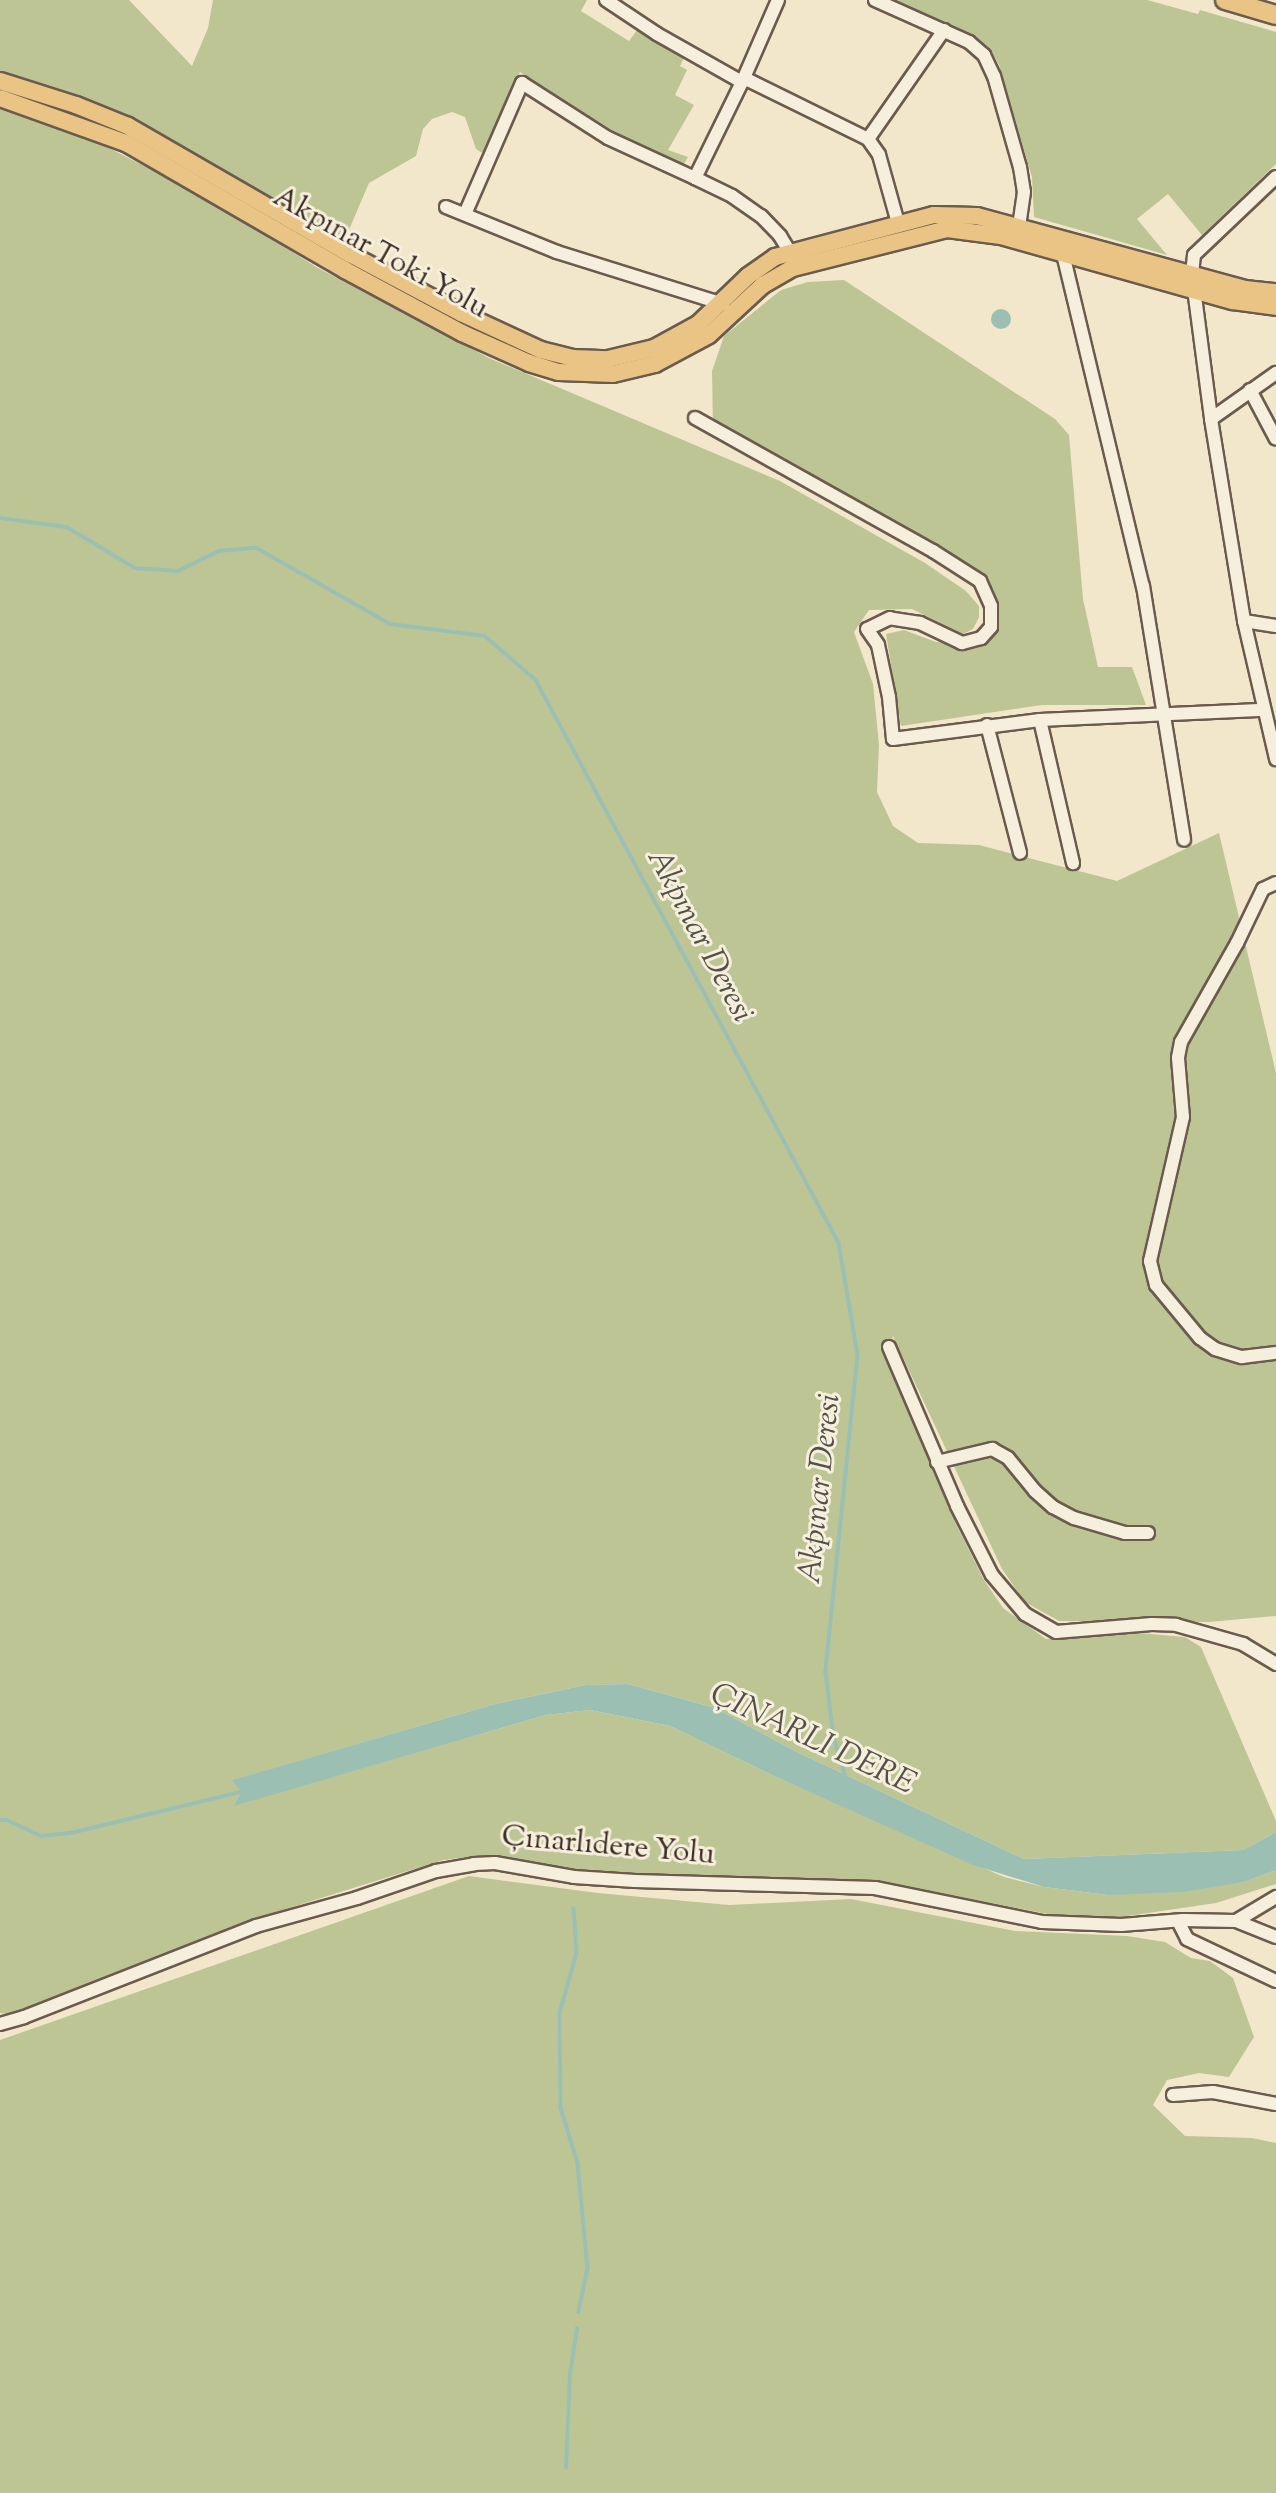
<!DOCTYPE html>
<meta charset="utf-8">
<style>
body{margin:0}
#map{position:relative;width:1276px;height:2493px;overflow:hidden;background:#f2e7ca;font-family:"Sorts Mill Goudy",serif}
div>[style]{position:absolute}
.green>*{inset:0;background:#bdc595}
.water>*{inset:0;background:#9bc0b3}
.round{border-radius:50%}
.stream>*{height:3.5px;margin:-1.75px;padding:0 1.75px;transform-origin:1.75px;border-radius:1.75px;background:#9bc0b3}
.roads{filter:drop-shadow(2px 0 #6a5b4e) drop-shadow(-2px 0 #6a5b4e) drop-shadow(0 2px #6a5b4e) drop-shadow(0 -2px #6a5b4e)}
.minor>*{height:12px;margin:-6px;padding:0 6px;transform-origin:6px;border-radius:6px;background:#f7efdd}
.major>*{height:16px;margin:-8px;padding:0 8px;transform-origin:8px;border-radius:8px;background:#e9c485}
.highway>*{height:18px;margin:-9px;padding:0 9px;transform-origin:9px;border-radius:9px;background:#e9c485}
span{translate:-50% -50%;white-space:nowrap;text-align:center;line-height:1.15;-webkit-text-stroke:6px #f7efdd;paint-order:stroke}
.street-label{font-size:30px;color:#3c2c24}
.water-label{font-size:32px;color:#545148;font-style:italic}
</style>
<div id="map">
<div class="green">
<div style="clip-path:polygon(0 0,129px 0,192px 66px,208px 28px,213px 0,587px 0,581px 11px,629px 41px,638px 29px,684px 58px,680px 66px,687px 70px,675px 95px,694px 105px,668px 150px,688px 157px,683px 166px,626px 139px,520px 72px,484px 154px,476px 149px,465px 117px,452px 112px,432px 119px,423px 129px,416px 156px,369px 183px,345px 239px,165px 137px,88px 101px,0 74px)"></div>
<div style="clip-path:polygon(893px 0,1147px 0,1198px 14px,1200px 10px,1276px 32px,1276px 164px,1202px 235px,1168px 194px,1137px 219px,1167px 255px,1034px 217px,1032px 177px,999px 65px,990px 48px,977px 38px)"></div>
<div style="clip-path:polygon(0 108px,107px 147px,199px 194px,318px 268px,489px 358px,780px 481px,925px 563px,966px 591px,979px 606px,979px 617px,973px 629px,963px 634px,912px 609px,869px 610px,854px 632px,873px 684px,879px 745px,877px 792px,893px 826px,918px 843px,979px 845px,1117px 881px,1219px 833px,1276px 1073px,1276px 1616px,1209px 1622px,1059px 1621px,1025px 1602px,1002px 1569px,893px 1336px,887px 1355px,956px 1524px,984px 1580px,1003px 1608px,1046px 1639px,1139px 1633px,1185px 1637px,1201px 1647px,1276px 1821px,1276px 1832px,1243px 1850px,1024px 1859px,795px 1751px,715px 1708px,628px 1684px,586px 1685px,495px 1704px,233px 1780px,241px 1792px,235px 1805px,546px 1715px,590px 1710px,670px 1726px,776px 1777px,1004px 1877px,1044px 1887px,1108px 1895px,1244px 1882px,1276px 1870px,1276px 1884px,1216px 1903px,1101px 1920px,1048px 1914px,879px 1881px,630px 1873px,556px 1868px,485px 1855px,443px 1860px,238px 1924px,9px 2014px,0 2013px)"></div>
<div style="clip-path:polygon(844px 280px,1055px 419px,1069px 435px,1083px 599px,1098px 667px,1132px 667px,1146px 705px,1042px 705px,901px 726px,886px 634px,904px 630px,936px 642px,962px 643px,991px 627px,980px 581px,713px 428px,712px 371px,724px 336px,781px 290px,808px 282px)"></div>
<div style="clip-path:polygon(469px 1876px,598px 1893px,729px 1905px,851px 1899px,1015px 1931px,1127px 1936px,1165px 1942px,1191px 1958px,1210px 1961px,1233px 1978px,1254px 2037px,1229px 2077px,1199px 2073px,1167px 2080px,1153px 2105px,1185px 2136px,1252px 2138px,1276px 2143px,1276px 2493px,0 2493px,0 2040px)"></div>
</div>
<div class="water">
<div class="round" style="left:991px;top:309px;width:20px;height:20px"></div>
<div style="clip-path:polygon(628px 1684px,715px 1708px,795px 1751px,1024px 1859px,1243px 1850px,1276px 1832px,1276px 1870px,1244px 1882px,1183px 1892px,1108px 1895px,1044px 1887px,973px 1865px,776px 1777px,670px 1726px,590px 1710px,546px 1715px,234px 1806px,241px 1792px,232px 1780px,495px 1704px,586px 1685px)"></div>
</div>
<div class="stream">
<div style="left:0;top:518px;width:68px;rotate:7.7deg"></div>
<div style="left:67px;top:527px;width:79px;rotate:31.1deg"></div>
<div style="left:135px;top:568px;width:43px;rotate:4deg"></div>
<div style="left:178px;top:571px;width:46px;rotate:-26deg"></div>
<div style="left:219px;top:551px;width:38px;rotate:-5deg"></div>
<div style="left:257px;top:548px;width:153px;rotate:29.7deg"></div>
<div style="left:390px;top:624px;width:96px;rotate:7.2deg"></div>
<div style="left:485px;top:636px;width:67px;rotate:40.8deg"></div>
<div style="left:536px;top:680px;width:639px;rotate:61.71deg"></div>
<div style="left:839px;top:1243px;width:114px;rotate:80.4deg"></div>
<div style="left:858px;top:1355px;width:319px;rotate:95.8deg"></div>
<div style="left:826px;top:1672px;width:66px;rotate:83.1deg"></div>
<div style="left:834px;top:1738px;width:41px;rotate:72.9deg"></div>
<div style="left:0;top:1820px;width:7px"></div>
<div style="left:7px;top:1820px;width:38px;rotate:25deg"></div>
<div style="left:41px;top:1836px;width:30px;rotate:-6deg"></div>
<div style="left:71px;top:1833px;width:175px;rotate:-13.6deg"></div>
<div style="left:574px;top:1908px;width:45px;rotate:86.2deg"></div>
<div style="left:577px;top:1953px;width:62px;rotate:105.8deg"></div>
<div style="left:560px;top:2013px;width:95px;rotate:89.4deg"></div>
<div style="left:561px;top:2108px;width:58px;rotate:72.8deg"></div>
<div style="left:578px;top:2163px;width:105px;rotate:84.6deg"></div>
<div style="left:588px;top:2268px;width:45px;rotate:101.6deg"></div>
<div style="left:566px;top:2468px;width:94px;rotate:-87.6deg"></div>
<div style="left:570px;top:2374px;width:46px;rotate:-81.2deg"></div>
</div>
<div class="roads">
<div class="minor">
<div style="left:606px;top:0;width:61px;rotate:33.7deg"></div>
<div style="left:657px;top:34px;width:98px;rotate:29.5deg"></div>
<div style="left:778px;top:0;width:85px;rotate:113.6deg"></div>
<div style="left:744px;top:78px;width:138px;rotate:26.2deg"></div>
<div style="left:868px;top:139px;width:19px;rotate:55deg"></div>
<div style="left:879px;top:155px;width:71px;rotate:74.4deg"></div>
<div style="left:875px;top:0;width:103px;rotate:24.1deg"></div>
<div style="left:969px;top:42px;width:20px;rotate:41deg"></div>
<div style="left:984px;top:55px;width:23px;rotate:65deg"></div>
<div style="left:994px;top:76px;width:95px;rotate:74.1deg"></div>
<div style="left:1020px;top:167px;width:25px;rotate:81deg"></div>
<div style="left:1024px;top:192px;width:41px;rotate:98.3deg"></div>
<div style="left:868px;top:139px;width:133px;rotate:-55.1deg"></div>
<div style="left:695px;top:178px;width:41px;rotate:25.9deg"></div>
<div style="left:732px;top:196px;width:35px;rotate:35deg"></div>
<div style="left:761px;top:216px;width:28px;rotate:46deg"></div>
<div style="left:780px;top:236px;width:28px;rotate:58deg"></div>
<div style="left:446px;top:207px;width:120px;rotate:22.1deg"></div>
<div style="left:557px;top:252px;width:174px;rotate:17.4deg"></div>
<div style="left:465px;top:214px;width:143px;rotate:-66.5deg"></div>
<div style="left:522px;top:83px;width:102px;rotate:32.6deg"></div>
<div style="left:608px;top:138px;width:96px;rotate:24.7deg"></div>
<div style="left:695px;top:178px;width:111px;rotate:-63.9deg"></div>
<div style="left:1063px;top:254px;width:342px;rotate:76.5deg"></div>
<div style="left:1143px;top:586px;width:257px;rotate:80.8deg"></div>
<div style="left:1192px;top:274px;width:19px;rotate:-84deg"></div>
<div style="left:1194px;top:255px;width:113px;rotate:-43.6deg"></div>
<div style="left:1194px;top:289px;width:131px;rotate:82.5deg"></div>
<div style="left:1211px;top:419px;width:80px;rotate:-35.3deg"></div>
<div style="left:1250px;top:390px;width:55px;rotate:62deg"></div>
<div style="left:695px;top:418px;width:273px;rotate:29.2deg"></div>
<div style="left:933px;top:551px;width:56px;rotate:32.6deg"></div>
<div style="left:980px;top:581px;width:27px;rotate:66deg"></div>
<div style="left:991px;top:606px;width:21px;rotate:90deg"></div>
<div style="left:991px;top:627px;width:15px;rotate:132deg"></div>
<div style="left:981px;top:638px;width:20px;rotate:165deg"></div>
<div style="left:962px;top:643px;width:47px;rotate:-154.5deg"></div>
<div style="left:920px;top:623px;width:30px;rotate:-171deg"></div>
<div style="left:890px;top:618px;width:25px;rotate:154deg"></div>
<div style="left:867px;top:629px;width:19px;rotate:55deg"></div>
<div style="left:878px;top:645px;width:53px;rotate:78.1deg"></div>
<div style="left:889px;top:697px;width:42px;rotate:84.6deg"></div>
<div style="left:893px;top:739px;width:148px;rotate:-7.4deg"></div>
<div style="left:1040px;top:720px;width:224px;rotate:-2.6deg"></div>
<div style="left:1211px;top:419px;width:205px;rotate:80.7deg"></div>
<div style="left:1244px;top:621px;width:142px;rotate:76.9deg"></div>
<div style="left:1244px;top:621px;width:32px;rotate:9deg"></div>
<div style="left:1040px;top:720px;width:147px;rotate:77deg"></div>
<div style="left:987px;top:725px;width:132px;rotate:75.5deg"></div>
<div style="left:1276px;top:883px;width:14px;rotate:155deg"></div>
<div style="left:1263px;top:889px;width:60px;rotate:115.7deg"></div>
<div style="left:1237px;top:943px;width:114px;rotate:119.5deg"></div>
<div style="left:1181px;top:1042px;width:16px;rotate:101deg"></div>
<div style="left:1178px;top:1058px;width:59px;rotate:85.2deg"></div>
<div style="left:1183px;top:1117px;width:148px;rotate:102.9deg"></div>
<div style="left:1150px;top:1261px;width:25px;rotate:76deg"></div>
<div style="left:1156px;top:1285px;width:69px;rotate:50.3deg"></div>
<div style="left:1200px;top:1338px;width:19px;rotate:36deg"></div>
<div style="left:1215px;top:1349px;width:28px;rotate:17deg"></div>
<div style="left:1242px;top:1357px;width:34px;rotate:-7deg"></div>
<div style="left:889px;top:1347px;width:173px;rotate:66.8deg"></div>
<div style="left:957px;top:1506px;width:77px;rotate:63.1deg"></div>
<div style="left:992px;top:1575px;width:51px;rotate:49.8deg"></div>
<div style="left:1025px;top:1614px;width:36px;rotate:30deg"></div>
<div style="left:1056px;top:1632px;width:96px;rotate:-4.8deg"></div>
<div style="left:1152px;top:1624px;width:24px;rotate:2deg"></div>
<div style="left:1176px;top:1625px;width:70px;rotate:15.8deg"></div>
<div style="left:1243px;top:1644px;width:39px;rotate:31deg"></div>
<div style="left:937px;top:1462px;width:57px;rotate:-13.3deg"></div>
<div style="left:992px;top:1449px;width:18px;rotate:29deg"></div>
<div style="left:1008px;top:1458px;width:43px;rotate:50.7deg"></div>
<div style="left:1035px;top:1491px;width:24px;rotate:42deg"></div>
<div style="left:1053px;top:1507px;width:24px;rotate:28deg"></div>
<div style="left:1074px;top:1518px;width:53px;rotate:16.4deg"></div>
<div style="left:1125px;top:1533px;width:23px"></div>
<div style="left:1178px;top:1921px;width:20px;rotate:63deg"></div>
<div style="left:1187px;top:1939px;width:98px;rotate:25.3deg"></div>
<div style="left:1236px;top:1921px;width:47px;rotate:-31deg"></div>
<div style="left:0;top:2024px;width:25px;rotate:-16deg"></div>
<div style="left:24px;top:2017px;width:249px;rotate:-21.4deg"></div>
<div style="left:256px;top:1926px;width:105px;rotate:-15.5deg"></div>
<div style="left:357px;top:1898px;width:83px;rotate:-18.9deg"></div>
<div style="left:436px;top:1871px;width:39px;rotate:-10deg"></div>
<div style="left:474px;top:1864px;width:21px;rotate:-3deg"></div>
<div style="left:495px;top:1863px;width:80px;rotate:10deg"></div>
<div style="left:574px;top:1877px;width:61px;rotate:3.8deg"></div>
<div style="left:635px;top:1881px;width:240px;rotate:1.7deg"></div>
<div style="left:875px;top:1888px;width:170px;rotate:11.5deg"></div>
<div style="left:1042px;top:1922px;width:79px;rotate:2.2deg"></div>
<div style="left:1121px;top:1925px;width:62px;rotate:-4.6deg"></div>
<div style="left:1183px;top:1920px;width:53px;rotate:1.1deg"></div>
<div style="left:1236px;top:1921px;width:43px;rotate:21.8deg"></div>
<div style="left:1173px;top:2095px;width:40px;rotate:-4.3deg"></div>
<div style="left:1213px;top:2092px;width:64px;rotate:10.8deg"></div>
</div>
<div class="major">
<div style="left:0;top:81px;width:80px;rotate:17.5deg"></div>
<div style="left:76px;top:105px;width:56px;rotate:22deg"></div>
<div style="left:128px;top:126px;width:256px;rotate:30deg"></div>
<div style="left:350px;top:254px;width:126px;rotate:28deg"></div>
<div style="left:461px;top:313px;width:88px;rotate:24.8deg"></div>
<div style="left:541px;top:350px;width:33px;rotate:14deg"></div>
<div style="left:573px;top:358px;width:35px;rotate:2deg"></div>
<div style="left:608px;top:359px;width:47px;rotate:-13.4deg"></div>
<div style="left:654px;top:348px;width:50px;rotate:-28.6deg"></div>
<div style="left:698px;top:324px;width:69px;rotate:-43.8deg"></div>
<div style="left:748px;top:276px;width:33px;rotate:-35deg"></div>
<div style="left:775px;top:257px;width:164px;rotate:-14.8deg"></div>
<div style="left:934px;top:215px;width:43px;rotate:1.3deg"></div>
<div style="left:977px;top:216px;width:278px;rotate:15.2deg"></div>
<div style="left:1245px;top:289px;width:31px;rotate:6deg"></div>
<div style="left:0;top:98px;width:134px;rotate:19.7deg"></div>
<div style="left:126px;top:143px;width:253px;rotate:30.1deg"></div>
<div style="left:345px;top:270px;width:133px;rotate:28.3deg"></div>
<div style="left:462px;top:333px;width:73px;rotate:24.1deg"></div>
<div style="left:529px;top:363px;width:31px;rotate:17deg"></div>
<div style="left:559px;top:372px;width:54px;rotate:2.1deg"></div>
<div style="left:613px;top:374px;width:43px;rotate:-13.4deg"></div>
<div style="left:655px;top:364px;width:61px;rotate:-28.2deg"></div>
<div style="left:709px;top:335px;width:74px;rotate:-42.8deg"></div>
<div style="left:763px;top:285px;width:34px;rotate:-30deg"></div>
<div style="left:793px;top:268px;width:159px;rotate:-14.2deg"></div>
<div style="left:947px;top:229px;width:54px;rotate:7.4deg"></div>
<div style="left:1001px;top:236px;width:241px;rotate:15.7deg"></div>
<div style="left:1233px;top:301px;width:43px;rotate:7.9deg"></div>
</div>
<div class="highway">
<div style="left:1225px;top:0;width:53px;rotate:16.4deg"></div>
</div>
</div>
<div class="street-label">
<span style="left:380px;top:254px;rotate:29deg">Akpınar Toki Yolu</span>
<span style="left:608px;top:1847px;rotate:5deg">Çınarlıdere Yolu</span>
</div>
<div class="water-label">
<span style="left:699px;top:936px;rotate:62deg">Akpınar Deresi</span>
<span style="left:821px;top:1489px;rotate:-84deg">Akpınar Deresi</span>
<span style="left:812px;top:1740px;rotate:25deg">ÇINARLI DERE</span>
</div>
</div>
